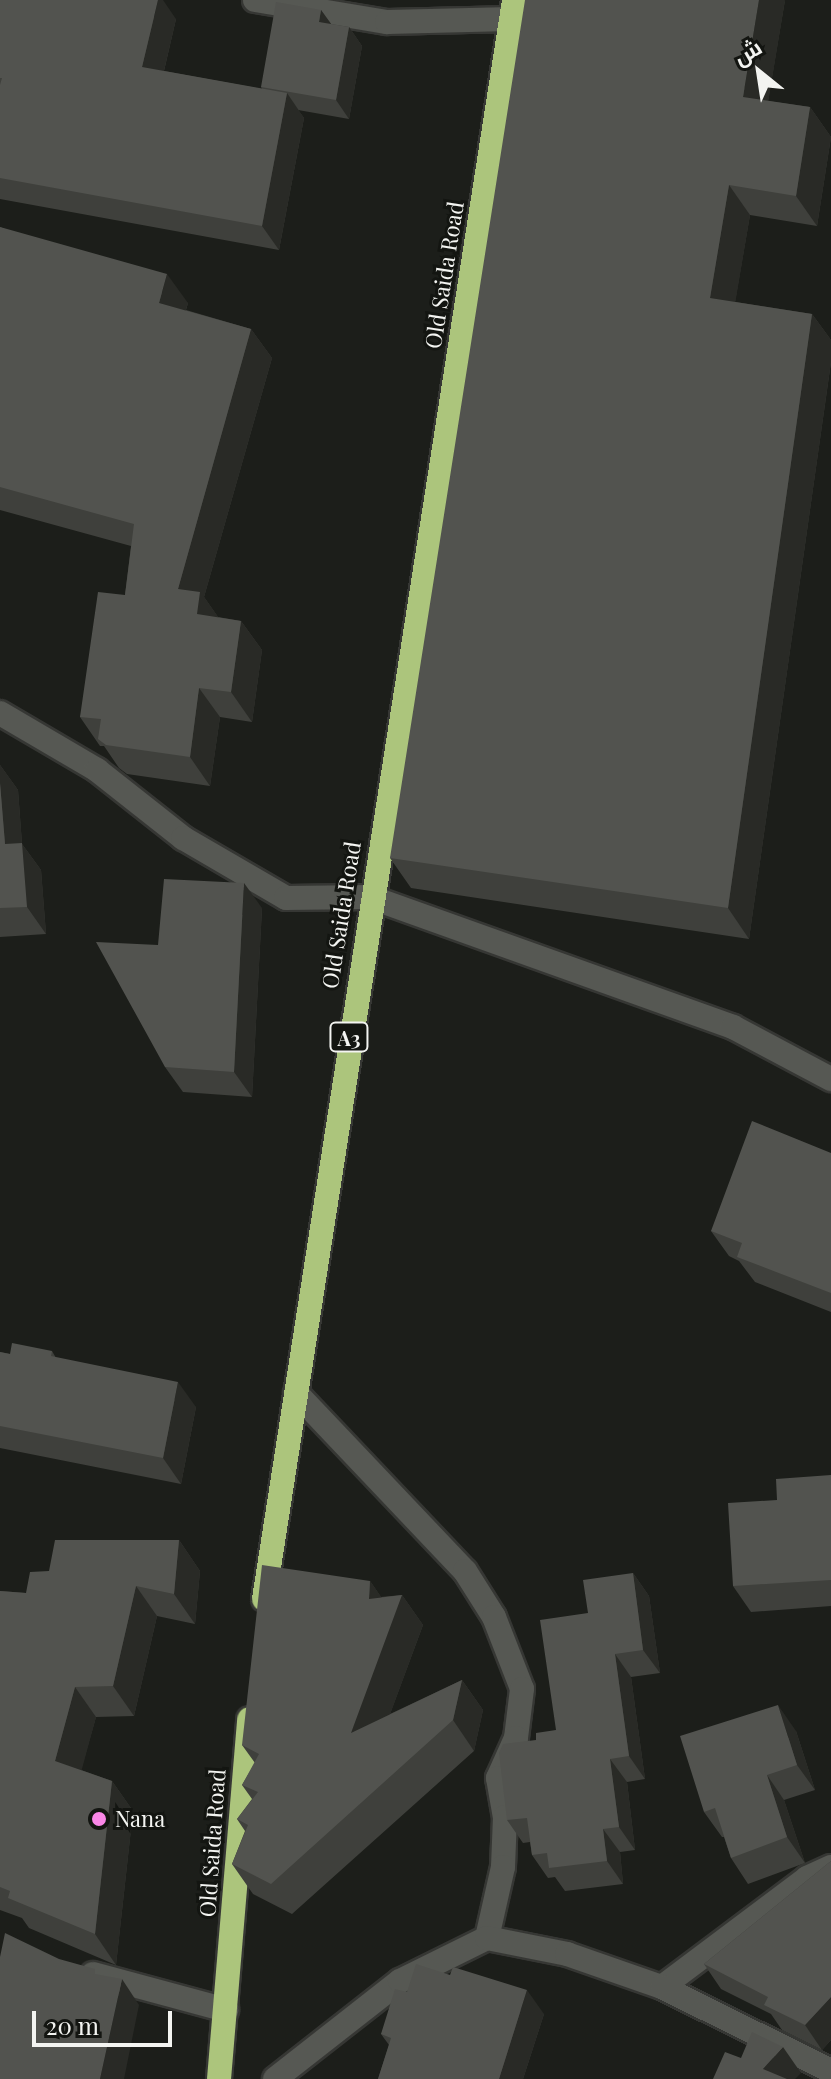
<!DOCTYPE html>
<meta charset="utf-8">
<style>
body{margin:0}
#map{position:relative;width:831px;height:2079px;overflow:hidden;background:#1c1e1a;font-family:"Playfair Display",Cairo,serif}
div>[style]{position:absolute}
.roads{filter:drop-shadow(2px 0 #363734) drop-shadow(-2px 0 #363734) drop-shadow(0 2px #363734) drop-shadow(0 -2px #363734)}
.minor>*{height:24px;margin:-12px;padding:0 12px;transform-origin:12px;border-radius:12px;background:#565853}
.highway>*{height:24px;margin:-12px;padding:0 12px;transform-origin:12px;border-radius:12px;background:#acc57c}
.wall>*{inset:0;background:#3f403c}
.shaded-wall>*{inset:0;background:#292a26}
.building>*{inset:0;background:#52534f}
.dots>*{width:22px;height:22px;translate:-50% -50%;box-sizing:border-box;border:4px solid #131511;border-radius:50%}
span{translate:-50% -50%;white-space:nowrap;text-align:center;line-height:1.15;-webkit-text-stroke:6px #131511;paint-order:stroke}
.shield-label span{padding:2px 6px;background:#131511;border:2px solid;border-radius:6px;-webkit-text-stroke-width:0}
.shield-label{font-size:20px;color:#f3f4f1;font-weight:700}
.street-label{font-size:22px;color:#f3f4f1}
.poi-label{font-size:22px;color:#f3f4f1}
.left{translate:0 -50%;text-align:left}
.north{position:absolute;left:719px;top:32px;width:80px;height:80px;-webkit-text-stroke:6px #131511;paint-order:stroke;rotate:330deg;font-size:22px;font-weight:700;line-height:32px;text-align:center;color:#f3f4f1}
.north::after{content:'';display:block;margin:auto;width:28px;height:36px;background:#f3f4f1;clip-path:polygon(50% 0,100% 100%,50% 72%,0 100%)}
.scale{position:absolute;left:32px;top:2011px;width:140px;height:36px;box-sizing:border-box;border:4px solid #f3f4f1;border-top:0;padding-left:10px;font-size:24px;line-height:28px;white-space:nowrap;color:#f3f4f1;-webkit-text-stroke:6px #131511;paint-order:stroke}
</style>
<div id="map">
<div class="roads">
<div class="minor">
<div style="left:255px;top:0;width:134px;rotate:9.5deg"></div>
<div style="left:387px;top:22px;width:124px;rotate:-1.4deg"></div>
<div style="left:0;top:713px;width:113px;rotate:30.4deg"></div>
<div style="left:97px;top:770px;width:110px;rotate:38.3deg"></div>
<div style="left:183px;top:838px;width:119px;rotate:30.2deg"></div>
<div style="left:286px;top:898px;width:84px;rotate:-0.7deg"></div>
<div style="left:370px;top:897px;width:386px;rotate:19.7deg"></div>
<div style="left:733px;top:1027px;width:111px;rotate:28deg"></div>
<div style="left:296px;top:1393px;width:245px;rotate:46.5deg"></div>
<div style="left:465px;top:1571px;width:54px;rotate:57.8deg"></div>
<div style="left:494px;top:1617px;width:77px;rotate:68.7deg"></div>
<div style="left:522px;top:1689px;width:49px;rotate:97deg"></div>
<div style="left:516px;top:1738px;width:44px;rotate:114.2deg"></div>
<div style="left:498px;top:1778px;width:40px;rotate:80deg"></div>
<div style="left:505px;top:1817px;width:50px;rotate:92.3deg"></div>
<div style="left:503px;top:1867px;width:73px;rotate:102.7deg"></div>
<div style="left:93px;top:1974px;width:138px;rotate:15.1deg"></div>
<div style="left:662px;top:1987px;width:181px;rotate:-36.9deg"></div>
<div style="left:807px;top:1878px;width:26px;rotate:-25deg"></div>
<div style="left:275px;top:2079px;width:159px;rotate:-38.1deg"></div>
<div style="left:400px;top:1981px;width:97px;rotate:-26.3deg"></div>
<div style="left:487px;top:1938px;width:82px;rotate:11.3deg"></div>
<div style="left:567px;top:1954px;width:101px;rotate:19.2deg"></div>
<div style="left:662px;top:1987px;width:189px;rotate:26.4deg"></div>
</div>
<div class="highway">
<div style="left:264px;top:1599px;width:1618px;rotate:-81.11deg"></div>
<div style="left:219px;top:2079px;width:361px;rotate:-85.2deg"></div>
</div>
</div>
<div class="wall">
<div style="clip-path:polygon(0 0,176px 19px,164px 71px,262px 89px,261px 87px,321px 10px,331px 24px,349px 27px,362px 46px,349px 119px,298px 110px,304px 118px,279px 250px,0 199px)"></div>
<div style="clip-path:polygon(785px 0,768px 101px,810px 107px,831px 137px,817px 226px,750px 215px,735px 302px,812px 314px,831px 340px,831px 362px,749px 939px,411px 888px,390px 858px)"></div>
<div style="clip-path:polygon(0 227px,188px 303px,186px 310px,251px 329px,272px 358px,204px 597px,218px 617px,241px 621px,262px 650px,252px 722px,220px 717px,210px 786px,127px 774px,119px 768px,104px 746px,100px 746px,80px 717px,125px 595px,131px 546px,0 510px)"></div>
<div style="clip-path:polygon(0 765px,18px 790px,22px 844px,41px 870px,46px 934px,0 937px)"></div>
<div style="clip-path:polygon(262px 908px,252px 1097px,183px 1092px,165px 1067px,158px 945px)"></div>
<div style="clip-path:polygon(831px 1153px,831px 1312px,755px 1282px,739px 1261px,729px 1256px,711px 1231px)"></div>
<div style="clip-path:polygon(52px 1351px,56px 1358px,196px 1407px,181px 1484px,0 1448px,0 1352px,10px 1354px)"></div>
<div style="clip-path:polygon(831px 1475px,831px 1606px,751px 1612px,733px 1586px,777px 1500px)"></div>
<div style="clip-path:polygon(179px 1540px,200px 1571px,195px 1624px,157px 1616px,134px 1716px,96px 1717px,81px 1770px,112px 1781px,133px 1811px,116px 1965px,29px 1928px,22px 1918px,0 1910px,0 1591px,26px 1593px)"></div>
<div style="clip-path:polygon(633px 1573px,649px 1596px,660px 1673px,631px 1677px,645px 1779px,627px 1782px,635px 1850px,620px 1852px,623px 1884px,565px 1891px,555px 1877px,548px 1878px,532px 1855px,530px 1842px,523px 1843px,507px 1820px,536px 1740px,556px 1730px)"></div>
<div style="clip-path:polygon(370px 1581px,381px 1597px,402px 1595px,423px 1625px,390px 1714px,462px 1680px,483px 1710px,474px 1751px,292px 1914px,253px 1894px,232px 1864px,245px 1831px,237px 1819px,252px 1799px,242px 1785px,255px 1763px,242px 1745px)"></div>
<div style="clip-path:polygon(796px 1731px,815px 1790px,784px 1800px,805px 1863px,748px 1884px,731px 1858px,724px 1837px,722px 1837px,704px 1812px)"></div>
<div style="clip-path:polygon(831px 1861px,831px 2040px,822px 2050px,782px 2030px,771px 2014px,721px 1989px,704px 1964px)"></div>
<div style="clip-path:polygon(407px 1992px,544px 2014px,523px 2079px,378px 2079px,389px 2045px,381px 2034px)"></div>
</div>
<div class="shaded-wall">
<div style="clip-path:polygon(158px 0,163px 0,176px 19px,159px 92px,142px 67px)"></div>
<div style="clip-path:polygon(759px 0,785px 0,764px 127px,743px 97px)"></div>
<div style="clip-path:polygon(321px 10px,334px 28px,319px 22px)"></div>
<div style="clip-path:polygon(349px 27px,362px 46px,349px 119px,336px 100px)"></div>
<div style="clip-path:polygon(287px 93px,304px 118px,279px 250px,262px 226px)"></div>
<div style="clip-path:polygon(810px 107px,831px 137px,817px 226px,796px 196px)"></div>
<div style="clip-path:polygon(729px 185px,750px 215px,731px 328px,710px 298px)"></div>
<div style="clip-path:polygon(167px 274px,188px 303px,179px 332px,159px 303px)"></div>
<div style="clip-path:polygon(812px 314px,831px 340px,831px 362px,749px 939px,728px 908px)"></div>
<div style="clip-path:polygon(251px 329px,272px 358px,204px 597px,221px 621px,217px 644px,178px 589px)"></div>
<div style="clip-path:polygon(241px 621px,262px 650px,252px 722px,231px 692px)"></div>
<div style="clip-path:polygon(199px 688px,220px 717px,210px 786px,190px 757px)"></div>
<div style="clip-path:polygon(0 765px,18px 790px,22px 844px,41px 870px,46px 934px,27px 907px,5px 844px,0 783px)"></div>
<div style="clip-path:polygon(244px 883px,262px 908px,252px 1097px,234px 1072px)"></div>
<div style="clip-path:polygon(178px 1382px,196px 1407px,181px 1484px,163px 1458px)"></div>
<div style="clip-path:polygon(179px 1540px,200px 1571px,195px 1624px,174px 1594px)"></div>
<div style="clip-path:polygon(633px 1573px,649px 1596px,660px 1673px,643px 1650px)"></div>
<div style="clip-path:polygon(370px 1581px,391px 1611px,402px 1595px,423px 1625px,372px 1763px,351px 1733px,369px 1599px)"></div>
<div style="clip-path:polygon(136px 1586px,157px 1616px,134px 1716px,113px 1686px)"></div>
<div style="clip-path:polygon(615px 1654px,631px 1677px,645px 1779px,629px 1756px)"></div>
<div style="clip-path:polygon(462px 1680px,483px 1710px,474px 1751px,453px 1720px)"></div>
<div style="clip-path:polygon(75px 1687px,96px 1717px,76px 1791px,55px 1761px)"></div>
<div style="clip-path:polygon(778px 1705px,796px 1731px,815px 1790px,797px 1765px)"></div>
<div style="clip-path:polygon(610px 1759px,627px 1782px,635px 1850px,619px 1827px)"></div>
<div style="clip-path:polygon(767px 1775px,784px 1800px,805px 1863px,787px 1837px)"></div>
<div style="clip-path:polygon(112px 1781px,133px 1811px,116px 1965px,95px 1934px)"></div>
<div style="clip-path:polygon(603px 1829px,620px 1852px,623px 1884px,607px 1861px)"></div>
<div style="clip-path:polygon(122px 1979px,139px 2005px,124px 2079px,100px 2079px)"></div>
<div style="clip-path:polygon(527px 1990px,544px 2014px,523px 2079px,499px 2079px)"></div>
<div style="clip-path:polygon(831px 1997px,831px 2040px,822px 2050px,805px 2025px)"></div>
<div style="clip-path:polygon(783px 2047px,801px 2073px,795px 2079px,770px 2079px,763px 2069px)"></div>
</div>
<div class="building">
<div style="clip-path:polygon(0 0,158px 0,142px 67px,287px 93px,262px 226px,0 178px,0 85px,2px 78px,0 78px)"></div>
<div style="clip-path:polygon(525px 0,759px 0,743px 97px,810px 107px,796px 196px,729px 185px,710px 298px,812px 314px,728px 908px,390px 858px)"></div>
<div style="clip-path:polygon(276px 2px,321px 10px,319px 22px,349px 27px,336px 100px,261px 87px)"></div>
<div style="clip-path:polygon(0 227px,167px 274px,159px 303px,251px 329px,178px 589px,200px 592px,197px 614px,241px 621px,231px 692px,199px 688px,190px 757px,106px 745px,98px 739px,101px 719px,80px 717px,98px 592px,125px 595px,134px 524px,0 487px)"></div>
<div style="clip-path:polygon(0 783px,5px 844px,22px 843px,27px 907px,0 908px)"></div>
<div style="clip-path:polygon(164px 879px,244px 883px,234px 1072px,165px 1067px,96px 942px,158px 945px)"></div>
<div style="clip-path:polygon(752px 1121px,831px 1153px,831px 1293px,737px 1257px,742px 1243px,711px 1231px)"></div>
<div style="clip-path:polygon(12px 1343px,52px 1351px,51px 1356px,178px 1382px,163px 1458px,0 1426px,0 1352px,10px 1354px)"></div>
<div style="clip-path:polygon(831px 1475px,831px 1580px,733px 1586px,728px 1503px,777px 1500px,776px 1479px)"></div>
<div style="clip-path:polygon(55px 1540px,179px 1540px,174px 1594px,136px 1586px,113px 1686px,75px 1687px,55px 1761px,112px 1781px,95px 1934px,8px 1898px,10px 1891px,0 1887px,0 1591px,26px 1593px,30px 1572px,49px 1571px)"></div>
<div style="clip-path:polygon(262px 1565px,370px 1581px,369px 1599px,402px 1595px,351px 1733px,462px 1680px,453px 1720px,271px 1884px,232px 1864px,248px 1825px,237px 1819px,258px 1792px,242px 1785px,259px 1754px,242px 1745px)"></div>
<div style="clip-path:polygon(633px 1573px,643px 1650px,615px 1654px,629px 1756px,610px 1759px,619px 1827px,603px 1829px,607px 1861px,549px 1868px,547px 1853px,532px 1855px,527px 1818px,507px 1820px,499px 1753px,503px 1744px,536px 1740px,536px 1733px,556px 1730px,540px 1620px,588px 1613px,583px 1580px)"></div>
<div style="clip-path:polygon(778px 1705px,797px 1765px,767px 1775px,787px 1837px,731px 1858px,715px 1808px,704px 1812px,680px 1736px)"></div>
<div style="clip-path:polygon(831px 1861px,831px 1997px,805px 2025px,764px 2005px,768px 1997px,704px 1964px)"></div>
<div style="clip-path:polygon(5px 1933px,59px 1959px,95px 1969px,95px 1974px,122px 1979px,100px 2079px,0 2079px,0 1957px)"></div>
<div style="clip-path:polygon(416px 1964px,450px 1975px,453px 1967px,527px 1990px,499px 2079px,378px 2079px,391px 2038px,381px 2034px,395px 1989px,407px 1992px)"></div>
<div style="clip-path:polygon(752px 2032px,783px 2047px,763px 2069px,787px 2079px,713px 2079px,725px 2052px,741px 2058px)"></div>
</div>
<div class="dots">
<div style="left:99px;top:1819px;background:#fa87e7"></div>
</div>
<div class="shield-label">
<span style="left:349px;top:1037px">A3</span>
</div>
<div class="street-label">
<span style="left:444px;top:275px;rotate:-81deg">Old Saida Road</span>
<span style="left:341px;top:915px;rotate:-81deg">Old Saida Road</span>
<span style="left:212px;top:1843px;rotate:-86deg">Old Saida Road</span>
</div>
<div class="poi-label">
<span class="left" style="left:115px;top:1819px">Nana</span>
</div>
<div class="north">ش</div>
<div class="scale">20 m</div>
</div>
